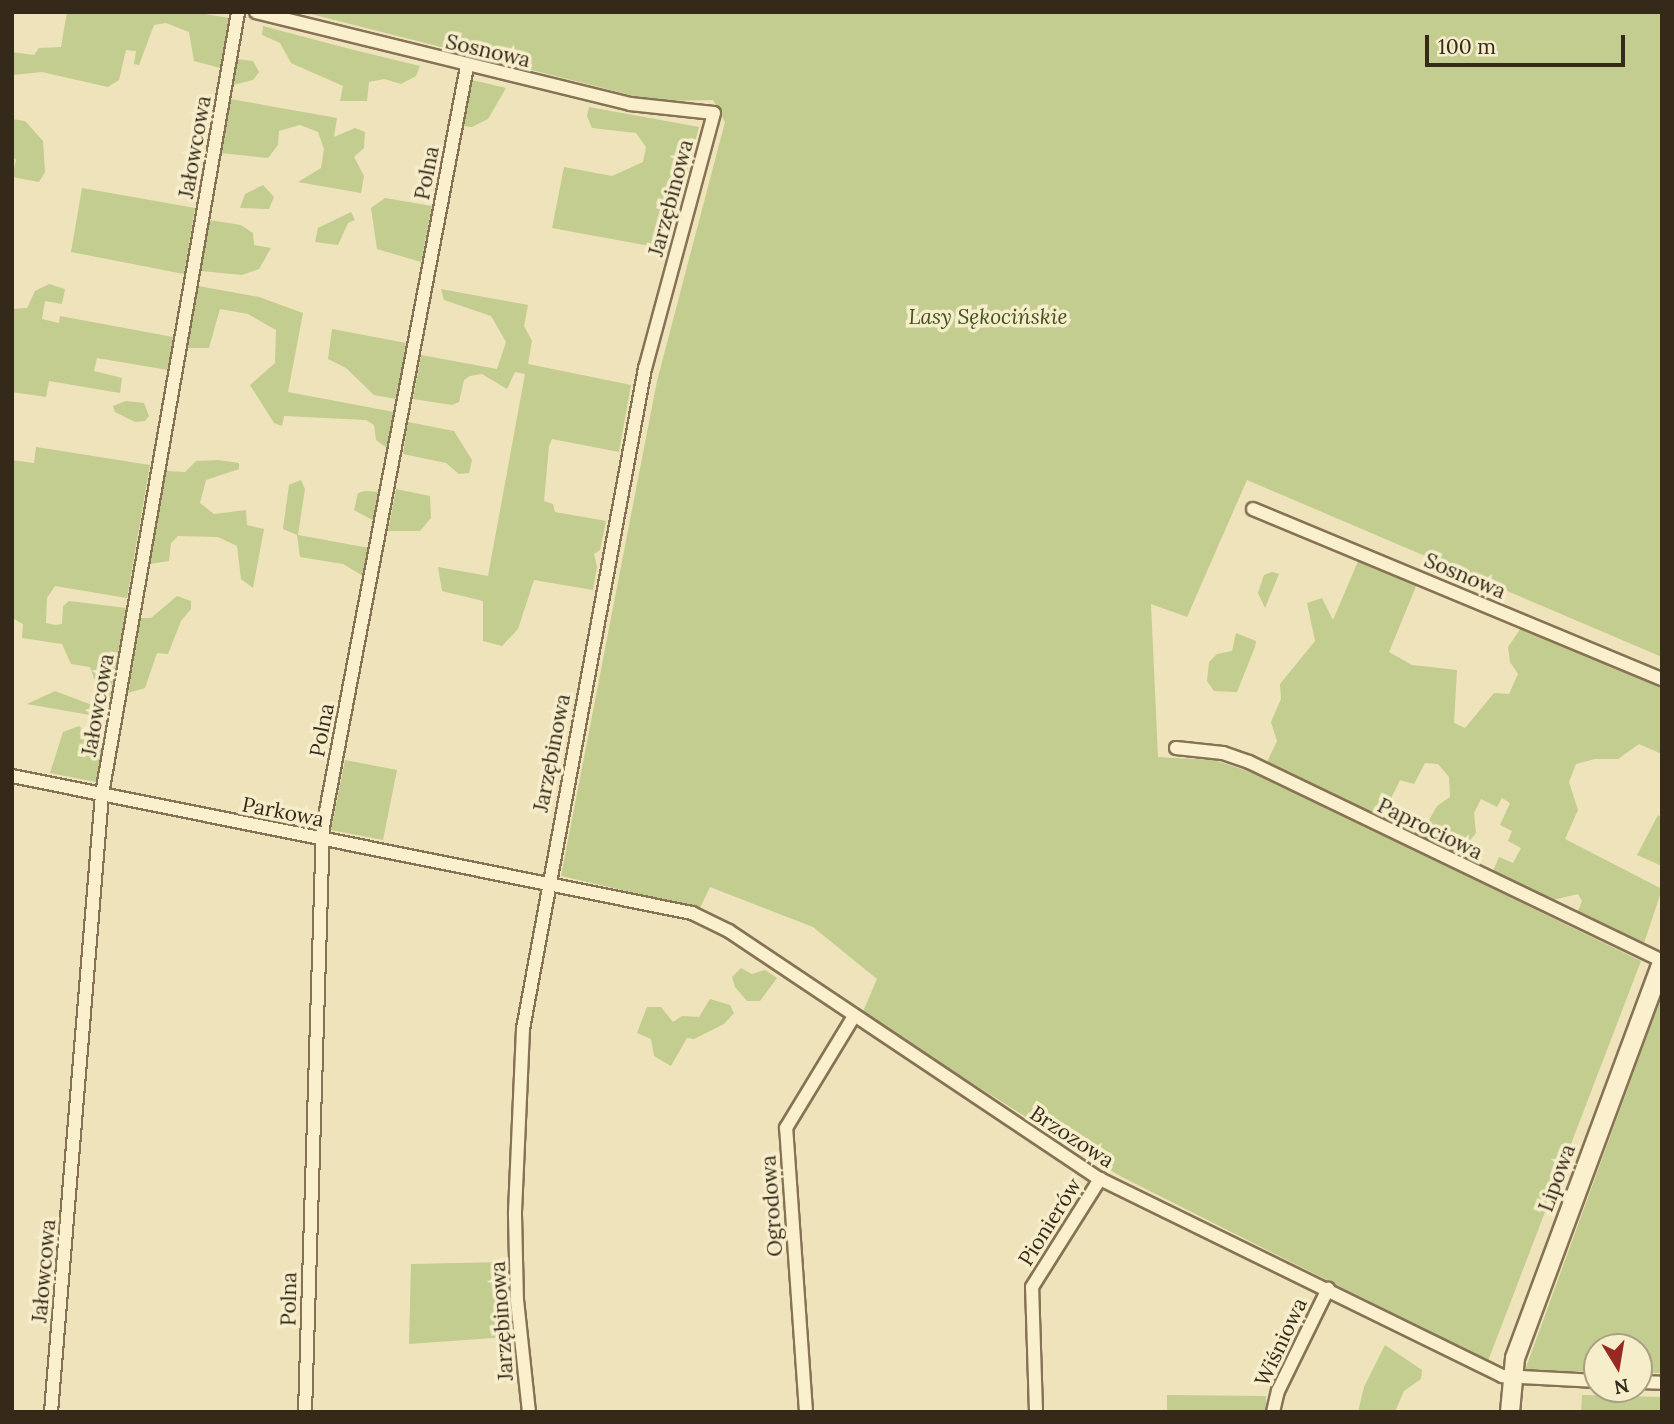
<!DOCTYPE html>
<meta charset="utf-8">
<style>
body{margin:0}
#map{position:relative;width:1674px;height:1424px;overflow:hidden;background:#efe3bb;font-family:Lora,serif}
div>[style]{position:absolute}
.green>*{inset:0;background:#c2cd8f}
.roads{filter:drop-shadow(2px 0 #867254) drop-shadow(-2px 0 #867254) drop-shadow(0 2px #867254) drop-shadow(0 -2px #867254)}
.street>*{height:12px;margin:-6px;padding:0 6px;transform-origin:6px;border-radius:6px;background:#faf0ce}
.secondary>*{height:18px;margin:-9px;padding:0 9px;transform-origin:9px;border-radius:9px;background:#faf0ce}
span{translate:-50% -50%;white-space:nowrap;text-align:center;line-height:1.15;-webkit-text-stroke:7px #f6edcb;paint-order:stroke}
.street-label{font-size:21px;color:#35291a}
.park-label{font-size:21px;color:#425220;font-style:italic}
.frame{position:absolute;inset:0;border:14px solid #35291a;pointer-events:none}
.north{position:absolute;left:1583px;top:1333px;width:70px;height:70px;box-sizing:border-box;background:#f6edcb;border:2px solid #a99f84;border-radius:50%;rotate:169deg;font-size:19px;font-weight:700;line-height:28px;text-align:center;color:#35291a}
.north::after{content:'';display:block;margin:auto;width:24px;height:32px;background:#982922;clip-path:polygon(50% 0,100% 100%,50% 72%,0 100%)}
.scale{position:absolute;left:1425px;top:35px;width:200px;height:32px;box-sizing:border-box;border:4px solid #35291a;border-top:0;padding-left:9px;font-size:21px;line-height:24px;white-space:nowrap;color:#35291a;-webkit-text-stroke:5px #f6edcb;paint-order:stroke}
</style>
<div id="map">
<div class="green">
<div style="clip-path:polygon(67px 12px,193px 12px,229px 18px,220px 68px,194px 61px,189px 32px,166px 23px,154px 25px,139px 65px,134px 64px,136px 51px,126px 50px,119px 80px,108px 87px,42px 72px,12px 75px,12px 52px,34px 55px,39px 48px,61px 47px)"></div>
<div style="clip-path:polygon(303px 12px,1662px 12px,1662px 657px,1247px 480px,1187px 617px,1151px 604px,1158px 757px,1214px 760px,1260px 775px,1641px 961px,1488px 1361px,1120px 1176px,862px 1014px,877px 979px,813px 927px,710px 887px,700px 908px,561px 876px,657px 381px,725px 122px,713px 100px,654px 101px)"></div>
<div style="clip-path:polygon(263px 26px,350px 49px,420px 66px,416px 76px,401px 84px,384px 79px,369px 82px,367px 101px,340px 101px,343px 86px,291px 63px,280px 43px,262px 35px)"></div>
<div style="clip-path:polygon(237px 59px,253px 61px,259px 72px,253px 80px,233px 85px)"></div>
<div style="clip-path:polygon(472px 80px,506px 88px,488px 119px,472px 127px,463px 126px)"></div>
<div style="clip-path:polygon(230px 99px,337px 118px,334px 137px,355px 128px,365px 132px,364px 148px,354px 157px,364px 176px,361px 193px,298px 182px,321px 168px,324px 149px,318px 132px,300px 125px,279px 131px,278px 145px,268px 158px,221px 153px)"></div>
<div style="clip-path:polygon(589px 107px,699px 127px,666px 249px,552px 228px,564px 167px,612px 176px,643px 162px,646px 147px,636px 133px,592px 128px,587px 116px)"></div>
<div style="clip-path:polygon(12px 119px,25px 121px,43px 141px,45px 172px,39px 182px,12px 177px,16px 160px,12px 156px)"></div>
<div style="clip-path:polygon(263px 185px,274px 197px,269px 209px,240px 208px,245px 194px)"></div>
<div style="clip-path:polygon(82px 188px,195px 208px,184px 274px,71px 252px)"></div>
<div style="clip-path:polygon(385px 198px,432px 206px,421px 262px,377px 249px,371px 208px)"></div>
<div style="clip-path:polygon(351px 212px,355px 220px,348px 223px,338px 245px,315px 242px,318px 228px)"></div>
<div style="clip-path:polygon(209px 220px,241px 225px,253px 233px,254px 245px,271px 248px,259px 269px,242px 275px,201px 271px)"></div>
<div style="clip-path:polygon(49px 284px,65px 289px,62px 304px,45px 301px,42px 319px,59px 323px,60px 316px,173px 337px,168px 370px,97px 358px,94px 371px,122px 378px,120px 393px,49px 381px,46px 397px,12px 392px,12px 309px,27px 308px,35px 291px)"></div>
<div style="clip-path:polygon(198px 286px,259px 297px,303px 313px,288px 392px,394px 412px,387px 448px,376px 440px,374px 425px,366px 420px,284px 416px,282px 426px,274px 423px,250px 385px,275px 363px,276px 330px,248px 314px,220px 309px,209px 348px,187px 348px)"></div>
<div style="clip-path:polygon(441px 289px,528px 305px,524px 326px,532px 341px,528px 364px,631px 385px,619px 452px,552px 439px,549px 446px,544px 501px,553px 504px,555px 512px,606px 521px,600px 550px,594px 554px,597px 567px,593px 590px,534px 580px,518px 629px,502px 646px,483px 641px,483px 601px,442px 591px,438px 567px,488px 576px,525px 374px,515px 372px,507px 389px,482px 374px,470px 376px,464px 380px,459px 402px,452px 405px,413px 399px,421px 355px,497px 369px,506px 342px,491px 316px,444px 300px)"></div>
<div style="clip-path:polygon(332px 329px,406px 343px,396px 399px,374px 395px,346px 368px,328px 359px)"></div>
<div style="clip-path:polygon(126px 401px,144px 403px,149px 416px,145px 421px,135px 422px,115px 412px,113px 406px)"></div>
<div style="clip-path:polygon(408px 422px,454px 431px,472px 460px,469px 473px,459px 474px,446px 463px,403px 454px)"></div>
<div style="clip-path:polygon(36px 447px,150px 465px,127px 598px,55px 586px,47px 598px,46px 623px,55px 625px,62px 624px,63px 606px,69px 601px,126px 608px,110px 698px,98px 690px,90px 667px,71px 664px,62px 644px,22px 638px,23px 624px,12px 618px,12px 460px,34px 463px)"></div>
<div style="clip-path:polygon(218px 460px,239px 463px,239px 469px,206px 480px,200px 503px,214px 514px,246px 510px,247px 525px,264px 529px,253px 588px,241px 579px,237px 546px,218px 537px,178px 536px,171px 543px,169px 561px,150px 564px,166px 471px,185px 472px,196px 461px)"></div>
<div style="clip-path:polygon(301px 480px,305px 489px,298px 535px,369px 548px,363px 576px,343px 564px,300px 557px,297px 535px,283px 529px,289px 485px)"></div>
<div style="clip-path:polygon(396px 489px,430px 496px,431px 518px,420px 531px,388px 531px)"></div>
<div style="clip-path:polygon(365px 491px,379px 492px,374px 521px,354px 510px,358px 493px)"></div>
<div style="clip-path:polygon(1359px 559px,1417px 584px,1389px 652px,1412px 665px,1457px 670px,1454px 723px,1465px 728px,1494px 693px,1509px 694px,1518px 674px,1510px 662px,1508px 647px,1521px 628px,1662px 688px,1662px 754px,1639px 744px,1618px 759px,1595px 759px,1576px 764px,1569px 782px,1578px 810px,1565px 839px,1662px 889px,1644px 943px,1578px 911px,1582px 901px,1578px 894px,1553px 900px,1493px 871px,1499px 857px,1513px 863px,1521px 848px,1508px 841px,1512px 831px,1500px 825px,1510px 803px,1502px 798px,1497px 807px,1481px 799px,1474px 813px,1476px 833px,1459px 854px,1420px 836px,1437px 806px,1450px 797px,1449px 777px,1438px 764px,1425px 763px,1414px 784px,1400px 780px,1382px 817px,1267px 762px,1277px 741px,1271px 722px,1281px 699px,1280px 684px,1315px 641px,1307px 603px,1322px 598px,1333px 620px)"></div>
<div style="clip-path:polygon(1272px 572px,1279px 574px,1265px 608px,1258px 593px,1264px 575px)"></div>
<div style="clip-path:polygon(177px 596px,191px 601px,191px 609px,181px 621px,168px 654px,157px 653px,145px 688px,128px 693px,141px 618px,151px 618px)"></div>
<div style="clip-path:polygon(1236px 633px,1256px 641px,1255px 647px,1237px 692px,1214px 691px,1207px 681px,1209px 662px,1217px 654px,1232px 651px)"></div>
<div style="clip-path:polygon(55px 691px,108px 711px,107px 718px,27px 704px)"></div>
<div style="clip-path:polygon(79px 726px,102px 748px,96px 782px,50px 773px,63px 732px)"></div>
<div style="clip-path:polygon(345px 760px,397px 770px,383px 840px,331px 830px)"></div>
<div style="clip-path:polygon(1658px 815px,1662px 818px,1662px 866px,1637px 855px)"></div>
<div style="clip-path:polygon(741px 968px,752px 974px,765px 970px,777px 978px,760px 1001px,747px 1001px,735px 987px,732px 977px)"></div>
<div style="clip-path:polygon(1662px 995px,1662px 1373px,1639px 1373px,1639px 1347px,1597px 1347px,1597px 1372px,1525px 1370px)"></div>
<div style="clip-path:polygon(710px 999px,730px 1005px,734px 1013px,724px 1024px,694px 1039px,687px 1038px,671px 1066px,654px 1056px,651px 1039px,637px 1033px,647px 1007px,661px 1007px,673px 1022px,682px 1016px,699px 1017px)"></div>
<div style="clip-path:polygon(504px 1262px,507px 1337px,409px 1344px,411px 1264px)"></div>
<div style="clip-path:polygon(1385px 1345px,1422px 1370px,1421px 1379px,1404px 1391px,1395px 1412px,1358px 1412px,1364px 1387px)"></div>
<div style="clip-path:polygon(1167px 1395px,1266px 1396px,1266px 1412px,1167px 1412px)"></div>
<div style="clip-path:polygon(1582px 1395px,1662px 1397px,1662px 1412px,1581px 1412px)"></div>
</div>
<div class="roads">
<div class="street">
<div style="left:256px;top:12px;width:385px;rotate:13.8deg"></div>
<div style="left:630px;top:104px;width:84px;rotate:6.1deg"></div>
<div style="left:714px;top:113px;width:264px;rotate:105.1deg"></div>
<div style="left:645px;top:368px;width:672px;rotate:100.46deg"></div>
<div style="left:523px;top:1029px;width:186px;rotate:92.5deg"></div>
<div style="left:515px;top:1215px;width:85px;rotate:88.7deg"></div>
<div style="left:517px;top:1300px;width:113px;rotate:83.9deg"></div>
<div style="left:1253px;top:509px;width:443px;rotate:22.6deg"></div>
<div style="left:1176px;top:748px;width:47px;rotate:6.1deg"></div>
<div style="left:1223px;top:753px;width:28px;rotate:19deg"></div>
<div style="left:1249px;top:762px;width:458px;rotate:25.7deg"></div>
<div style="left:12px;top:776px;width:694px;rotate:11.39deg"></div>
<div style="left:692px;top:913px;width:41px;rotate:25.9deg"></div>
<div style="left:729px;top:931px;width:446px;rotate:33.8deg"></div>
<div style="left:1100px;top:1179px;width:448px;rotate:26.1deg"></div>
<div style="left:1502px;top:1376px;width:95px;rotate:3deg"></div>
<div style="left:1639px;top:1382px;width:23px;rotate:2deg"></div>
<div style="left:51px;top:1412px;width:620px;rotate:-85.28deg"></div>
<div style="left:102px;top:794px;width:794px;rotate:-80.13deg"></div>
<div style="left:305px;top:1412px;width:585px;rotate:-88.24deg"></div>
<div style="left:323px;top:827px;width:775px;rotate:-79.28deg"></div>
<div style="left:806px;top:1412px;width:285px;rotate:-94deg"></div>
<div style="left:786px;top:1128px;width:131px;rotate:-58.7deg"></div>
<div style="left:1036px;top:1412px;width:125px;rotate:-91.8deg"></div>
<div style="left:1032px;top:1287px;width:128px;rotate:-57.8deg"></div>
<div style="left:1273px;top:1412px;width:22px;rotate:-77deg"></div>
<div style="left:1278px;top:1391px;width:114px;rotate:-63.9deg"></div>
</div>
<div class="secondary">
<div style="left:1510px;top:1412px;width:54px;rotate:-84.7deg"></div>
<div style="left:1515px;top:1358px;width:421px;rotate:-69.6deg"></div>
</div>
</div>
<div class="street-label">
<span style="left:488px;top:51px;rotate:13deg">Sosnowa</span>
<span style="left:195px;top:147px;rotate:-80deg">Jałowcowa</span>
<span style="left:427px;top:173px;rotate:-79deg">Polna</span>
<span style="left:671px;top:198px;rotate:-75deg">Jarzębinowa</span>
<span style="left:1465px;top:576px;rotate:23deg">Sosnowa</span>
<span style="left:98px;top:705px;rotate:-80deg">Jałowcowa</span>
<span style="left:322px;top:730px;rotate:-79deg">Polna</span>
<span style="left:552px;top:753px;rotate:-79deg">Jarzębinowa</span>
<span style="left:283px;top:812px;rotate:11deg">Parkowa</span>
<span style="left:1430px;top:829px;rotate:26deg">Paprociowa</span>
<span style="left:1072px;top:1137px;rotate:33deg">Brzozowa</span>
<span style="left:1557px;top:1178px;rotate:-70deg">Lipowa</span>
<span style="left:772px;top:1206px;rotate:-94deg">Ogrodowa</span>
<span style="left:1050px;top:1222px;rotate:-58deg">Pionierów</span>
<span style="left:44px;top:1271px;rotate:-85deg">Jałowcowa</span>
<span style="left:289px;top:1299px;rotate:-89deg">Polna</span>
<span style="left:502px;top:1321px;rotate:-94deg">Jarzębinowa</span>
<span style="left:1281px;top:1342px;rotate:-65deg">Wiśniowa</span>
</div>
<div class="park-label">
<span style="left:988px;top:317px">Lasy Sękocińskie</span>
</div>
<div class="frame"></div>
<div class="north">N</div>
<div class="scale">100 m</div>
</div>
